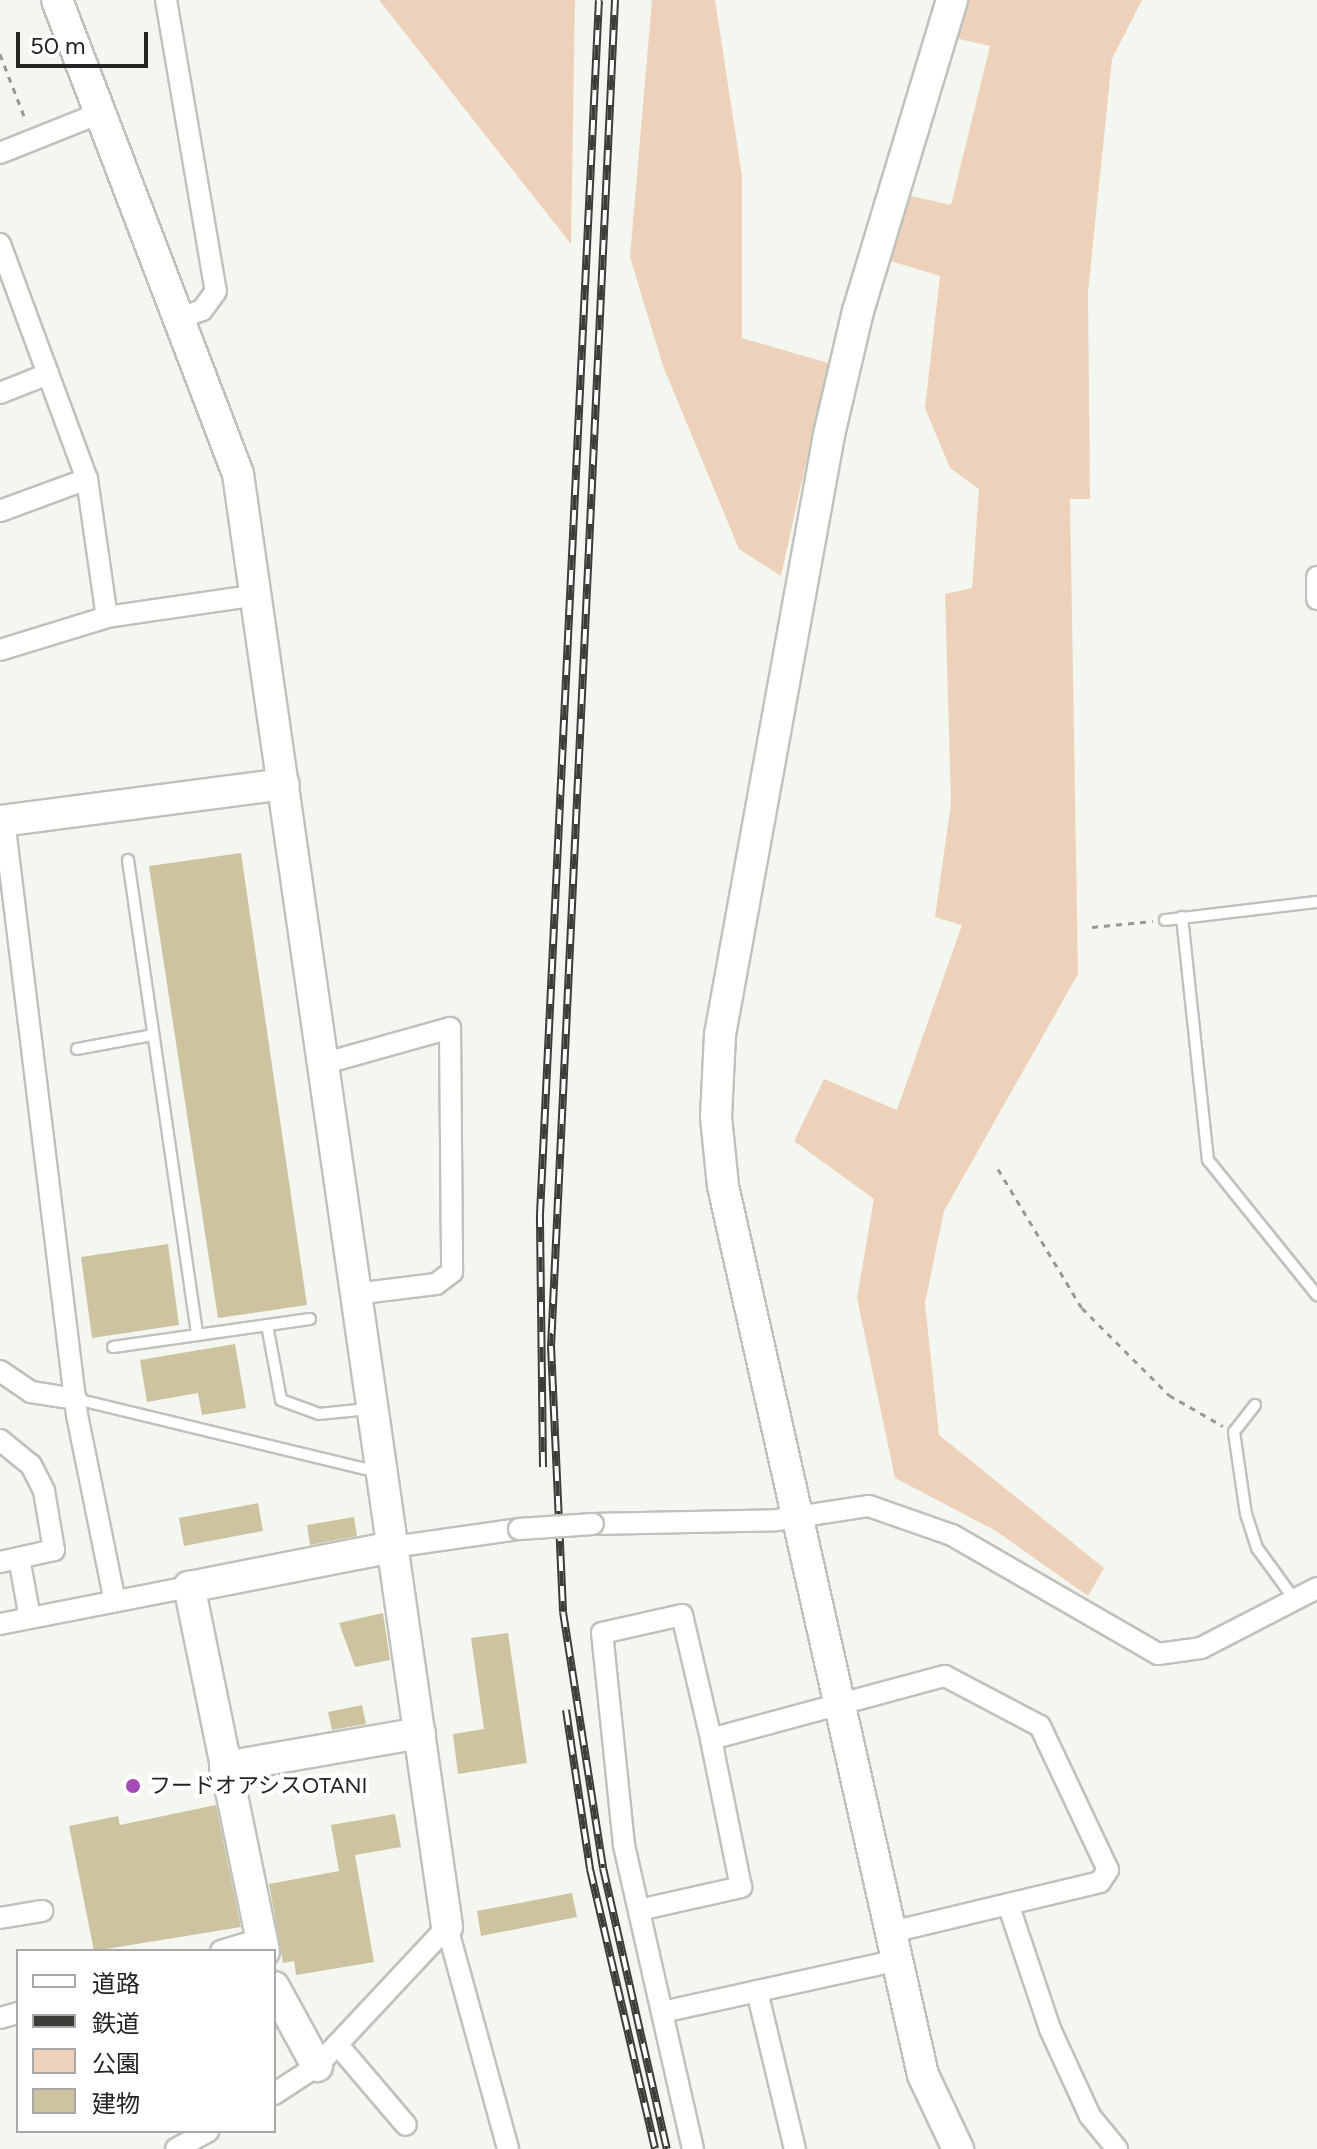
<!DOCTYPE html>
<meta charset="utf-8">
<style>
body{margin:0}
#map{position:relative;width:1317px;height:2149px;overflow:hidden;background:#f4f7ef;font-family:Figtree,"Noto Sans JP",sans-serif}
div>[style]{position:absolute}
.green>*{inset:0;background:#eed1bb}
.building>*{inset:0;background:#cec3a1}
.path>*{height:3px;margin-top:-1.5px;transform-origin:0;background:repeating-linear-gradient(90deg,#969892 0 6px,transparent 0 12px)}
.roads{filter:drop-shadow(2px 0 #bfc2ba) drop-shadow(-2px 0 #bfc2ba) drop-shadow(0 2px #bfc2ba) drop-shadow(0 -2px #bfc2ba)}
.lane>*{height:10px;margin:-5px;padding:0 5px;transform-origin:5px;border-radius:5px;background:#fff}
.street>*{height:20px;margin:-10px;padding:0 10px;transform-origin:10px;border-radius:10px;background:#fff}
.secondary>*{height:30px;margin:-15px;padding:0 15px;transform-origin:15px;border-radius:15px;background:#fff}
.rail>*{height:8px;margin-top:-4px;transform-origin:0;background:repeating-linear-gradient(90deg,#fff 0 15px,#3b3d39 0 30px);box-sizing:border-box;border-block:2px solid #3b3d39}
.bridges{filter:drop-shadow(2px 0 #bfc2ba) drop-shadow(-2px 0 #bfc2ba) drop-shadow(0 2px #bfc2ba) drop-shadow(0 -2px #bfc2ba)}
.street-bridge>*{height:20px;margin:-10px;padding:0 10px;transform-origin:10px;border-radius:10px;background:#fff}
.dots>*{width:22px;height:22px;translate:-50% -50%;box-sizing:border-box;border:4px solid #fff;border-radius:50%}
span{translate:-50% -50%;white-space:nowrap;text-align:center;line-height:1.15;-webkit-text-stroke:8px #fff;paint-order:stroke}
.poi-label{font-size:22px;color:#242522}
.left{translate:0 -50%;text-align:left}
.legend{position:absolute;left:16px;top:1949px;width:260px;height:184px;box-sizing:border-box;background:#fff;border:2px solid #a7a8a7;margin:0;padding:10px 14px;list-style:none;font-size:24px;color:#242522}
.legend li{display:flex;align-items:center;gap:16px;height:40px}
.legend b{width:40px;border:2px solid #a7a8a7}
.scale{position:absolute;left:16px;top:32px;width:132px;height:36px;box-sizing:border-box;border:4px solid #242522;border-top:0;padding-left:10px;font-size:24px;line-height:28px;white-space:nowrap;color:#242522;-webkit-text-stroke:6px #fff;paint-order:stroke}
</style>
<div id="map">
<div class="green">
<div style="clip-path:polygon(379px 0,575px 0,571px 244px)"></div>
<div style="clip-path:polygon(652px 0,715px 0,742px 176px,742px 338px,828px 363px,781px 576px,739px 549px,663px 366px,630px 257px)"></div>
<div style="clip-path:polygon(965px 0,1142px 0,1112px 59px,1088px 292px,1090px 499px,1070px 499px,1078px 974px,944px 1211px,925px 1303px,939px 1435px,1104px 1568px,1088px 1596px,996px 1531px,895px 1478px,857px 1298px,874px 1199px,794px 1141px,824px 1079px,897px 1110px,962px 925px,935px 917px,951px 803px,945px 594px,972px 588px,979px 489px,950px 468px,925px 408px,940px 276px,884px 259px,902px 194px,951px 205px,990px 46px,955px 38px)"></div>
</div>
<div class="building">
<div style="clip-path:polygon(241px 853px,307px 1305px,218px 1318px,149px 866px)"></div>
<div style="clip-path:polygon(168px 1244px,179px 1325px,92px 1338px,81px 1257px)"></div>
<div style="clip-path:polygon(235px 1344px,246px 1408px,202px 1415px,198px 1393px,147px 1402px,140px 1360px)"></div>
<div style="clip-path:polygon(258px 1503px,263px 1531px,184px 1546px,179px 1518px)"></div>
<div style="clip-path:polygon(354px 1517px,357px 1536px,310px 1545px,307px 1525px)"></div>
<div style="clip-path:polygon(383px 1613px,390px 1660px,355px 1667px,339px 1623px)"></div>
<div style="clip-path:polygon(508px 1633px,527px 1763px,458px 1774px,453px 1734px,484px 1729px,471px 1638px)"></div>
<div style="clip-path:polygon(362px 1705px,366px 1724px,332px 1730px,328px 1712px)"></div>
<div style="clip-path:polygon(216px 1805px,241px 1927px,94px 1951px,69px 1826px,118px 1816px,120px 1825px)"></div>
<div style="clip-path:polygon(395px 1814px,401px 1847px,355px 1855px,374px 1962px,296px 1975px,294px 1961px,283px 1963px,269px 1884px,339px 1871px,331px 1825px)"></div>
<div style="clip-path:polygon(572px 1893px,577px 1917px,481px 1936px,477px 1911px)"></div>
</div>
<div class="path">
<div style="left:0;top:54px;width:72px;rotate:68.8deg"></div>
<div style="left:1092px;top:927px;width:61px;rotate:-5.6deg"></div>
<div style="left:998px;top:1169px;width:162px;rotate:58.9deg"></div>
<div style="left:1082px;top:1308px;width:123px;rotate:45deg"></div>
<div style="left:1169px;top:1395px;width:62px;rotate:29.9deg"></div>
</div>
<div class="roads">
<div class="lane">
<div style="left:128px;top:860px;width:480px;rotate:81.7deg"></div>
<div style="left:1182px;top:917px;width:244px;rotate:83.9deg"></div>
<div style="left:1208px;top:1160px;width:174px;rotate:51.1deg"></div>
<div style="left:1165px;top:920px;width:153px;rotate:-6.8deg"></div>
<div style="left:77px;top:1049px;width:77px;rotate:-10.4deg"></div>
<div style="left:267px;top:1325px;width:76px;rotate:79.4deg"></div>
<div style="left:281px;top:1400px;width:40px;rotate:20.2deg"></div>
<div style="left:319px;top:1414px;width:49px;rotate:-5.8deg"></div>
<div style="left:113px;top:1347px;width:199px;rotate:-8.1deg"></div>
<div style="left:76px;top:1399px;width:310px;rotate:13.6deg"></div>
<div style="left:1255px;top:1405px;width:34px;rotate:128deg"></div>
<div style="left:1234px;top:1432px;width:83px;rotate:81.7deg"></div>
<div style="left:1246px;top:1514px;width:36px;rotate:72deg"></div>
<div style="left:1257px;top:1548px;width:59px;rotate:53.9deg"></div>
</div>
<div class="street">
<div style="left:166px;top:0;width:295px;rotate:80.3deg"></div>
<div style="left:216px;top:291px;width:24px;rotate:126deg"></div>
<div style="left:202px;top:310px;width:22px;rotate:159deg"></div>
<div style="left:0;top:153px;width:108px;rotate:-21.8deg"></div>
<div style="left:0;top:244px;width:251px;rotate:69.7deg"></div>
<div style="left:87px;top:479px;width:139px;rotate:81.8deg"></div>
<div style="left:0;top:393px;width:52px;rotate:-21.6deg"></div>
<div style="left:0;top:511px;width:93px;rotate:-20.2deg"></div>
<div style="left:1317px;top:577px;width:22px;rotate:90deg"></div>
<div style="left:0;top:650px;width:112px;rotate:-17.1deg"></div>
<div style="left:107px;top:617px;width:152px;rotate:-8.3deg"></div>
<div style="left:4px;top:820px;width:599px;rotate:83.01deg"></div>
<div style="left:77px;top:1415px;width:190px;rotate:78.5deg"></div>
<div style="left:322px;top:1064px;width:133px;rotate:-15.7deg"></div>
<div style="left:450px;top:1028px;width:244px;rotate:89.5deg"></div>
<div style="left:452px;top:1272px;width:20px;rotate:143deg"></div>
<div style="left:436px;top:1284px;width:83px;rotate:173deg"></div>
<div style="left:0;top:1371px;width:37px;rotate:34deg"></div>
<div style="left:31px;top:1392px;width:46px;rotate:8.8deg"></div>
<div style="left:0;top:1440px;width:40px;rotate:39deg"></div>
<div style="left:31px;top:1465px;width:29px;rotate:63deg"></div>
<div style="left:44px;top:1491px;width:60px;rotate:80.4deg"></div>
<div style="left:54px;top:1550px;width:55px;rotate:167.5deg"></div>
<div style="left:593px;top:1524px;width:184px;rotate:-1.2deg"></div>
<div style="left:777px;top:1520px;width:93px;rotate:-8.7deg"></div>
<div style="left:869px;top:1506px;width:88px;rotate:19.3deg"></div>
<div style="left:952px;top:1535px;width:238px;rotate:30deg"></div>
<div style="left:1158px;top:1654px;width:43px;rotate:-7.9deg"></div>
<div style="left:1201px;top:1648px;width:131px;rotate:-27.3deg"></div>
<div style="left:393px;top:1547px;width:127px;rotate:-8.1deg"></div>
<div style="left:19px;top:1558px;width:61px;rotate:79.6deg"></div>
<div style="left:0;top:1624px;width:193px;rotate:-11.1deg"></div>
<div style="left:1008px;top:1904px;width:132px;rotate:71.4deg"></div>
<div style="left:1050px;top:2029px;width:96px;rotate:65.3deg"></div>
<div style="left:1090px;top:2116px;width:43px;rotate:50.7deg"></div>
<div style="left:639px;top:1910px;width:105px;rotate:-12.7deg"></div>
<div style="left:741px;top:1887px;width:151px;rotate:-101.5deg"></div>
<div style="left:0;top:1918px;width:43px;rotate:-9.5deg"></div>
<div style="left:447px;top:1927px;width:230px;rotate:74.6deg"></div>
<div style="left:221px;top:1951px;width:42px;rotate:-16.7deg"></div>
<div style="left:757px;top:1991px;width:163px;rotate:76.5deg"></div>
<div style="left:662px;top:2012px;width:242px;rotate:-12.4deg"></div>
<div style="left:0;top:2018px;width:19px;rotate:-16deg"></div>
<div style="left:337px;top:2044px;width:106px;rotate:49.6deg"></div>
<div style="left:274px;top:2094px;width:51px;rotate:-33.1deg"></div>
<div style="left:317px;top:2066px;width:190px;rotate:-46.9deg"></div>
<div style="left:176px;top:2149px;width:37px;rotate:-29deg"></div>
<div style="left:693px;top:2149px;width:312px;rotate:-102.8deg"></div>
<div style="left:624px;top:1845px;width:213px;rotate:-95.9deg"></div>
<div style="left:602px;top:1633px;width:82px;rotate:-12.7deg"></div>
<div style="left:682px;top:1615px;width:127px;rotate:76.8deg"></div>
<div style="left:711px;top:1739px;width:242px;rotate:-15.1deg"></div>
<div style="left:945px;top:1676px;width:107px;rotate:27.8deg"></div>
<div style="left:1040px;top:1726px;width:159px;rotate:64.7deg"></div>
<div style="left:1108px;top:1870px;width:14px;rotate:124deg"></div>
<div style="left:1100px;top:1882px;width:214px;rotate:166.5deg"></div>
</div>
<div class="secondary">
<div style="left:57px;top:0;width:507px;rotate:69.1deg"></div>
<div style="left:238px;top:474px;width:1468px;rotate:81.81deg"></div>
<div style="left:952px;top:0;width:325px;rotate:106.8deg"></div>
<div style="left:858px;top:311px;width:127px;rotate:103.2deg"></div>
<div style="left:829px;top:435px;width:610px;rotate:100.3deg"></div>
<div style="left:720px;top:1035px;width:82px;rotate:92.8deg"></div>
<div style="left:716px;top:1117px;width:69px;rotate:84.2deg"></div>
<div style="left:723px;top:1186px;width:911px;rotate:77.32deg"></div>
<div style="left:923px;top:2075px;width:82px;rotate:64.7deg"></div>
<div style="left:0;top:821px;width:286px;rotate:-7.4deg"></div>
<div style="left:225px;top:1767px;width:198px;rotate:-9.9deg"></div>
<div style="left:264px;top:1951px;width:372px;rotate:-101.6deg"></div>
<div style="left:189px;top:1587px;width:208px;rotate:-11.1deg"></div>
<div style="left:274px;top:1987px;width:90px;rotate:61.4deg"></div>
</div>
</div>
<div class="rail">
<div style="left:615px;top:0;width:1348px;rotate:92.72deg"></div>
<div style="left:551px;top:1346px;width:266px;rotate:87.4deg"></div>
<div style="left:563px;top:1612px;width:259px;rotate:81.1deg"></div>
<div style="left:603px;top:1868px;width:288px;rotate:77.2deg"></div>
<div style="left:543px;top:1467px;width:253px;rotate:-90.7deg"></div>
<div style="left:540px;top:1214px;width:1215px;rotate:-87.22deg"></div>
<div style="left:566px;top:1710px;width:161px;rotate:81.4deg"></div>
<div style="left:590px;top:1869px;width:287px;rotate:76.9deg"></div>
</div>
<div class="bridges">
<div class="street-bridge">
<div style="left:519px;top:1529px;width:74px;rotate:-3.9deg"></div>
</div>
</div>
<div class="dots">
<div style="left:133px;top:1786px;background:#a44ab5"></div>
</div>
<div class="poi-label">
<span class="left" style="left:149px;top:1786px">フードオアシスOTANI</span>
</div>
<ul class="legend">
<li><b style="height:10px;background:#fff"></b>道路</li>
<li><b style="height:10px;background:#3b3d39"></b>鉄道</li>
<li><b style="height:22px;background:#eed1bb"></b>公園</li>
<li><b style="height:22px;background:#cec3a1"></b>建物</li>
</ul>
<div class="scale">50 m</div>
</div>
